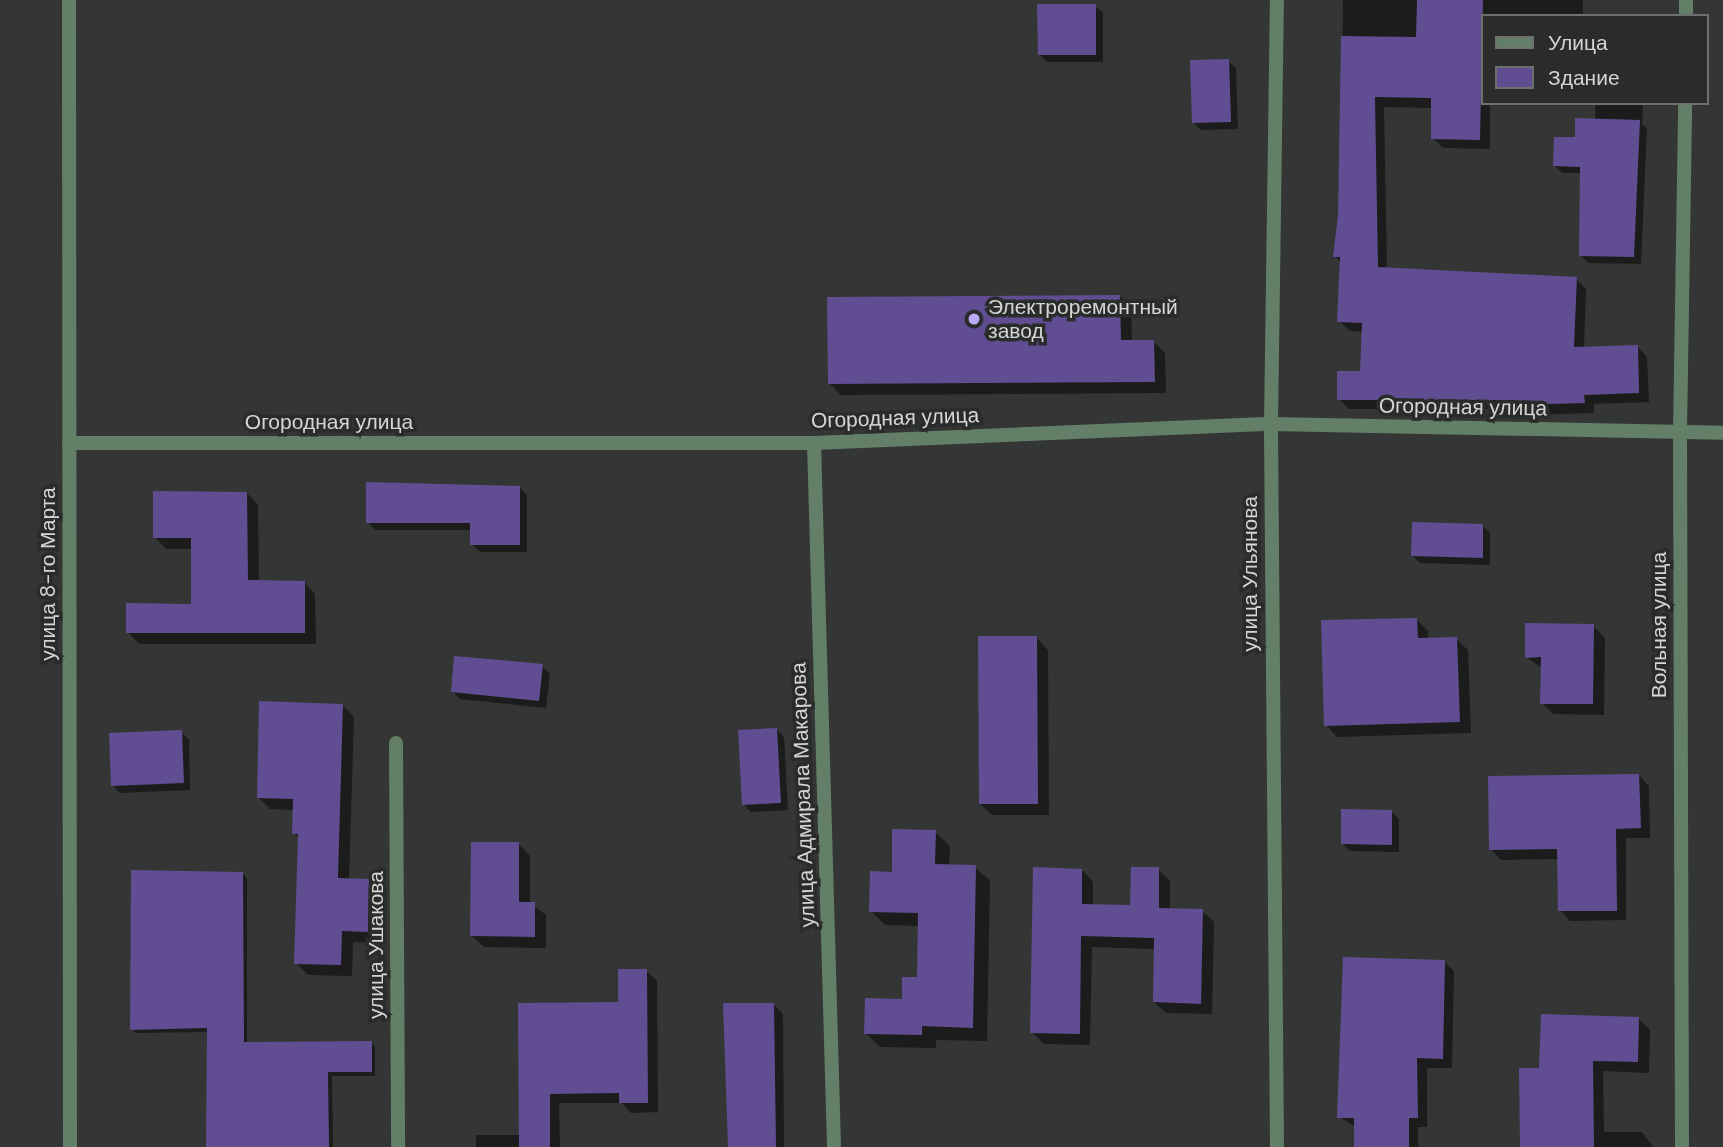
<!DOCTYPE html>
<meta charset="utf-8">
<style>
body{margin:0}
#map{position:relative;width:1723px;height:1147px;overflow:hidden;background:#333634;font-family:"DM Sans",sans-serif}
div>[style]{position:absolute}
.shadow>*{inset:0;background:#0007}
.building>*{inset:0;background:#614e92}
.minor>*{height:14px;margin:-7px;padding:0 7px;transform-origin:7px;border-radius:7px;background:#637f67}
.tertiary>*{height:14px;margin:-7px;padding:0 7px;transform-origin:7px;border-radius:7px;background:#637f67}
.dots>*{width:19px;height:19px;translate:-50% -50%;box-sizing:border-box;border:4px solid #292c2a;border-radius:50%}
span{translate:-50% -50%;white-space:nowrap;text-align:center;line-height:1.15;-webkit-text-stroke:7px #292c2a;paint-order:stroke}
.poi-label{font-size:21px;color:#d4d6d4}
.left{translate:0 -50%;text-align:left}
.street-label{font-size:21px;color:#d4d6d4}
.legend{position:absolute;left:1481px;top:14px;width:228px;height:91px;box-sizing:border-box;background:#292c2a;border:2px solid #6d706e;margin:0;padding:9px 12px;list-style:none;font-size:21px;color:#d4d6d4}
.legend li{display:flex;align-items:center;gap:14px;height:35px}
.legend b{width:35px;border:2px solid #6d706e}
</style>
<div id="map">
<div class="shadow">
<div style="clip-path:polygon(1343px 0,1583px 0,1583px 16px,1483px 16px,1483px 103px,1490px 103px,1490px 149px,1443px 148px,1433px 138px,1433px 108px,1384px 107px,1387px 270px,1576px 279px,1586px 289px,1584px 348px,1637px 346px,1647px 357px,1649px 402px,1594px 404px,1594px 413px,1527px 415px,1521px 409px,1349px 409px,1339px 399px,1361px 373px,1363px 332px,1350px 331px,1339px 321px,1342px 263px,1335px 256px,1340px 215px)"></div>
<div style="clip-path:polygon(1095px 6px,1103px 13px,1103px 62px,1047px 62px,1040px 55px)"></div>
<div style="clip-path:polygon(1228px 61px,1236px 68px,1238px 129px,1201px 130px,1193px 122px)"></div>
<div style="clip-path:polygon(1595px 103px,1643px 103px,1642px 124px,1647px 128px,1641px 264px,1588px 263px,1581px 255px,1582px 173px,1562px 173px,1555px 166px,1595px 120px)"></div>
<div style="clip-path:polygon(1120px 296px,1131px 308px,1132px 342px,1154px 342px,1165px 353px,1166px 393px,841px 395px,830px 384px)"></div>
<div style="clip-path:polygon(519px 487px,527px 495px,527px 552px,480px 552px,472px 544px,472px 530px,375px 530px,368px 522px)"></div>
<div style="clip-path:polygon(247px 493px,258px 505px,259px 582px,304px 582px,315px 594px,316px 644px,139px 644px,128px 632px,193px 605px,193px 549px,166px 549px,155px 537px)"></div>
<div style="clip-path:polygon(1482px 525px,1490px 533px,1490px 565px,1420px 563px,1413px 556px)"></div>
<div style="clip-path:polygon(1416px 619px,1428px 631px,1428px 640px,1456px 639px,1468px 650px,1471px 733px,1337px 737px,1326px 725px)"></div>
<div style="clip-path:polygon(1593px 626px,1605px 638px,1604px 715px,1553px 714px,1542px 703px,1542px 668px,1526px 657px)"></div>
<div style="clip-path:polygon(1037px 638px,1048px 650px,1049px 815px,992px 815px,980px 804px)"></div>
<div style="clip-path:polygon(542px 666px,550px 674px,546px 708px,460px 699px,452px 691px)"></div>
<div style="clip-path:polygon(342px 705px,354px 717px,349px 880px,369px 881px,380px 892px,379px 943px,353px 942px,352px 976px,308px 975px,296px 963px,300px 839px,294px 833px,295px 810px,270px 809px,258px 797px)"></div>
<div style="clip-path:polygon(777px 730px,784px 737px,788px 810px,751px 812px,743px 804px)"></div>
<div style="clip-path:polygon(181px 732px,189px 740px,190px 790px,120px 793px,113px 785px)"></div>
<div style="clip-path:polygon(1639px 775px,1649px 786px,1650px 838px,1626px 838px,1626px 920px,1570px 921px,1560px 910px,1559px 859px,1501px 860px,1491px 849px)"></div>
<div style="clip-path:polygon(1391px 811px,1399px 819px,1399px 852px,1350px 851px,1343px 844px)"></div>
<div style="clip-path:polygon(935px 832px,950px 846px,949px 866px,975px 867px,990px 881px,987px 1041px,936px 1040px,936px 1048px,880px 1047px,866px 1033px,904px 1000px,918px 979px,919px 926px,885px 925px,871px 911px,894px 874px)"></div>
<div style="clip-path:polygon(519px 844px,530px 856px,530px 903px,546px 915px,546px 948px,484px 947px,472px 936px)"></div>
<div style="clip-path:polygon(1158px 869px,1170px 881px,1170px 910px,1202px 911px,1214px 922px,1212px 1014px,1166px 1013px,1154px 1002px,1155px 949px,1092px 947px,1090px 1045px,1044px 1044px,1032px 1032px,1082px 870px,1093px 882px,1093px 906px,1132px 906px)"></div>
<div style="clip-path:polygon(243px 874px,247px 878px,247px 1043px,371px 1042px,375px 1047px,375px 1076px,332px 1076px,333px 1147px,208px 1147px,209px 1032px,136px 1033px,131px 1029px)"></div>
<div style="clip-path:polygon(1444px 961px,1454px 971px,1452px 1068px,1427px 1068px,1427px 1127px,1418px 1127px,1418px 1147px,1356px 1147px,1356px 1127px,1339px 1117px)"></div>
<div style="clip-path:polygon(646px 971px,657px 981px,658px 1112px,631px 1113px,622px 1103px,559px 1103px,560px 1147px,476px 1147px,476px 1135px,520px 1135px,520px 1004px,620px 1004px)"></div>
<div style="clip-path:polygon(774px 1005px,783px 1014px,784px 1147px,729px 1147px)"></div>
<div style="clip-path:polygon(1639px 1019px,1650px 1030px,1649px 1073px,1603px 1071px,1604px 1132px,1642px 1132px,1653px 1147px,1521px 1147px,1541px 1070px)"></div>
</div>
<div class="building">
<div style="clip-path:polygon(1417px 0,1483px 0,1480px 140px,1431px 139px,1431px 98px,1375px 97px,1378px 267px,1577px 277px,1574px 347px,1638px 345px,1639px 393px,1584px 395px,1585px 403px,1515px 405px,1515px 400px,1337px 400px,1337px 371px,1360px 371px,1362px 323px,1337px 322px,1340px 257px,1333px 257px,1338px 215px,1341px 36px,1416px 37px)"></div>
<div style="clip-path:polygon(1037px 4px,1096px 4px,1096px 55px,1038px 55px)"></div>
<div style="clip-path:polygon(1229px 59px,1231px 122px,1192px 123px,1190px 60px)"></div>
<div style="clip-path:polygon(1575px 118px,1640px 120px,1634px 257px,1579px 256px,1580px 167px,1553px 166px,1554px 137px,1575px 137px)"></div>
<div style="clip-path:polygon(1120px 295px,1121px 340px,1154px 340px,1155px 382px,828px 384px,827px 297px)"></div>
<div style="clip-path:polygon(366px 482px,520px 486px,520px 545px,470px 545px,470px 523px,366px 523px)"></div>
<div style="clip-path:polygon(153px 491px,247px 492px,248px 580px,305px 581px,305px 633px,126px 633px,126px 603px,191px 604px,191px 538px,153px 538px)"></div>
<div style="clip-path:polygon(1412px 522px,1483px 524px,1483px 558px,1411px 556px)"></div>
<div style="clip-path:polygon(1417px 618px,1418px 638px,1457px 637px,1460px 722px,1324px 726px,1321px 620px)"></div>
<div style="clip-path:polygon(1525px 623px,1594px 624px,1593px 704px,1540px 704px,1541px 657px,1525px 658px)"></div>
<div style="clip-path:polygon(978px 636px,1037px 636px,1038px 804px,979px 804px)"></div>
<div style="clip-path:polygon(454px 656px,543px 664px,539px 701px,451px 692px)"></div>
<div style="clip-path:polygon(259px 701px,343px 704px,338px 878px,369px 879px,368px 932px,342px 931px,341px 965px,294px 964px,298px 834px,292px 834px,293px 799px,257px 798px)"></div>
<div style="clip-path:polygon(777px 728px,781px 803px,742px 805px,738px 730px)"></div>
<div style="clip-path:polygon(182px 730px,184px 783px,111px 786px,109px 733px)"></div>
<div style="clip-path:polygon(1639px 774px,1641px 828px,1616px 829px,1617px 911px,1558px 911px,1557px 849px,1489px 850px,1488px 776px)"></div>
<div style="clip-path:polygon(1341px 809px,1392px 810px,1392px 845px,1341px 844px)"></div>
<div style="clip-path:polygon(892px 829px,936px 830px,935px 864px,976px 865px,973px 1028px,922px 1026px,922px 1035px,864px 1034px,865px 998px,902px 999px,902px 977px,917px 977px,918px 913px,869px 912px,870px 871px,892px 872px)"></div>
<div style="clip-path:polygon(471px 842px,519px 842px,519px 902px,535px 902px,535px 937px,470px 936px)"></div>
<div style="clip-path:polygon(1033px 867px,1082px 869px,1082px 904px,1130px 905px,1131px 867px,1159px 867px,1159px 908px,1203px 909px,1201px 1004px,1153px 1002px,1154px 938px,1081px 936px,1080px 1034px,1030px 1033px)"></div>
<div style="clip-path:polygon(131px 870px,243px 872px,244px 1042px,372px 1041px,372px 1072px,328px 1072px,329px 1147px,206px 1147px,207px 1028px,130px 1030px)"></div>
<div style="clip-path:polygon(1343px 957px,1445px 960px,1443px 1059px,1417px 1058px,1418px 1118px,1409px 1118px,1409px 1147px,1354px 1147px,1354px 1118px,1337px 1118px)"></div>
<div style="clip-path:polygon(618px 969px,647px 969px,648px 1103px,619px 1103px,619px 1093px,550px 1094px,550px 1147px,519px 1147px,518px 1003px,618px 1002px)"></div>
<div style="clip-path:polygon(723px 1003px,774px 1003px,776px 1147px,728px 1147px)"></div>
<div style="clip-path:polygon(1541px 1014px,1639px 1017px,1638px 1062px,1593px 1061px,1594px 1147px,1520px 1147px,1519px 1068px,1539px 1068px)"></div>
</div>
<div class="minor">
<div style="left:1686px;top:16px;width:16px;rotate:-90deg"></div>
<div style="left:69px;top:443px;width:745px"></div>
<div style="left:814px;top:443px;width:457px;rotate:-2.4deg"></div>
<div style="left:1271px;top:424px;width:452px;rotate:1.1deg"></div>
<div style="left:814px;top:443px;width:704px;rotate:88.37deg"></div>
<div style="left:396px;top:743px;width:404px;rotate:89.7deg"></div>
<div style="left:1277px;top:1147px;width:723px;rotate:-90.48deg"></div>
<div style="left:1271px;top:424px;width:424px;rotate:-89.2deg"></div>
<div style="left:1682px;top:1147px;width:714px;rotate:-90.16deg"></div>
<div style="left:1680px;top:433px;width:330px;rotate:-89.1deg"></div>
</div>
<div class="tertiary">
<div style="left:69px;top:0;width:1147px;rotate:89.95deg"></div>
</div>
<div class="dots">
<div style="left:974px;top:319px;background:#bcaaf6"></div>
</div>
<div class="poi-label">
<span class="left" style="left:988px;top:319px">Электроремонтный<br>завод</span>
</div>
<div class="street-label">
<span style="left:1463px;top:407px;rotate:1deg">Огородная улица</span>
<span style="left:895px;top:418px;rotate:-2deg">Огородная улица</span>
<span style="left:329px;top:422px">Огородная улица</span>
<span style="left:48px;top:574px;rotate:-90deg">улица 8-го Марта</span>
<span style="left:1250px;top:574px;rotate:-90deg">улица Ульянова</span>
<span style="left:1659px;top:625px;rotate:-90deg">Вольная улица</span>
<span style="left:803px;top:795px;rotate:-92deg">улица Адмирала Макарова</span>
<span style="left:376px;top:945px;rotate:-90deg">улица Ушакова</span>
</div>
<ul class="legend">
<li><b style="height:9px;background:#637f67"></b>Улица</li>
<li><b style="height:19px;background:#614e92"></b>Здание</li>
</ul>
</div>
